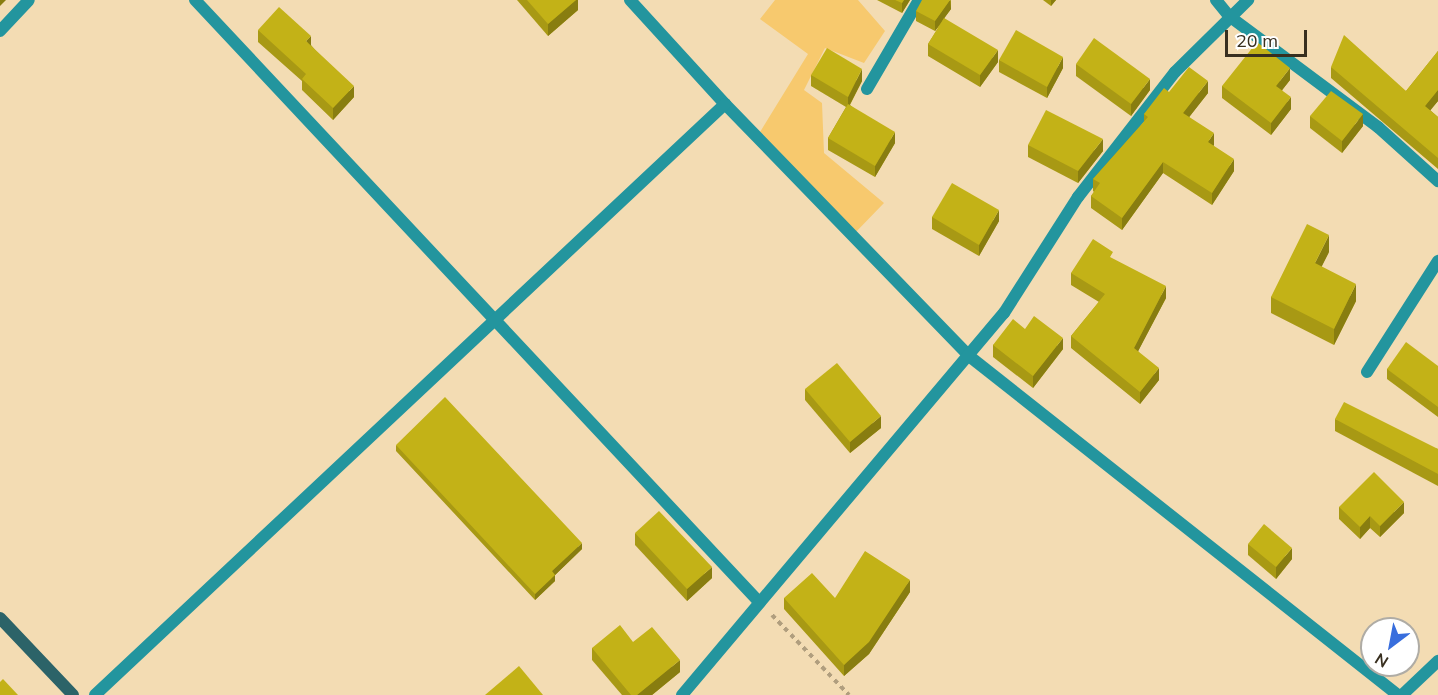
<!DOCTYPE html>
<style>
body{margin:0}
#map{position:relative;width:1438px;height:695px;overflow:hidden;background:#f3dcb3;font-family:Mulish,sans-serif}
div>[style]{position:absolute}
.green>*{inset:0;background:#f7c96e}
.path>*{height:4px;margin-top:-2px;transform-origin:0;background:repeating-linear-gradient(90deg,#b09e7e 0 4.5px,transparent 0 9px)}
.street>*{height:12px;margin:-6px;padding:0 6px;transform-origin:6px;border-radius:6px;background:#23959e}
.secondary>*{height:12px;margin:-6px;padding:0 6px;transform-origin:6px;border-radius:6px;background:#2c6368}
.wall>*{inset:0;background:#a89914}
.shaded-wall>*{inset:0;background:#887d10}
.building>*{inset:0;background:#c3b217}
span{translate:-50% -50%;white-space:nowrap;text-align:center;line-height:1.15;-webkit-text-stroke:6px #fff;paint-order:stroke}
.north{position:absolute;left:1360px;top:617px;width:60px;height:60px;box-sizing:border-box;background:#fff;border:2px solid #afaca5;border-radius:50%;rotate:212deg;font-size:16px;font-weight:700;line-height:24px;text-align:center;color:#382f1f}
.north::after{content:'';display:block;margin:auto;width:21px;height:27px;background:#386edd;clip-path:polygon(50% 0,100% 100%,50% 72%,0 100%)}
.scale{position:absolute;left:1225px;top:30px;width:82px;height:27px;box-sizing:border-box;border:3px solid #382f1f;border-top:0;padding-left:8px;font-size:18px;line-height:21px;white-space:nowrap;color:#382f1f;-webkit-text-stroke:4px #fff;paint-order:stroke}
</style>
<div id="map">
<div class="green">
<div style="clip-path:polygon(775px 0,858px 0,885px 31px,864px 63px,825px 48px,804px 90px,822px 103px,824px 153px,884px 203px,852px 236px,757px 137px,808px 54px,760px 19px)"></div>
</div>
<div class="path">
<div style="left:772px;top:615px;width:111px;rotate:46.1deg"></div>
</div>
<div class="street">
<div style="left:195px;top:0;width:826px;rotate:46.86deg"></div>
<div style="left:630px;top:0;width:141px;rotate:47.6deg"></div>
<div style="left:725px;top:104px;width:351px;rotate:45.9deg"></div>
<div style="left:969px;top:356px;width:547px;rotate:38.32deg"></div>
<div style="left:1216px;top:0;width:21px;rotate:51deg"></div>
<div style="left:1229px;top:16px;width:186px;rotate:36.7deg"></div>
<div style="left:1378px;top:127px;width:81px;rotate:42deg"></div>
<div style="left:0;top:31px;width:42px;rotate:-46.9deg"></div>
<div style="left:867px;top:89px;width:103px;rotate:-59.7deg"></div>
<div style="left:1367px;top:372px;width:132px;rotate:-57.4deg"></div>
<div style="left:95px;top:695px;width:864px;rotate:-43.17deg"></div>
<div style="left:682px;top:695px;width:500px;rotate:-49.9deg"></div>
<div style="left:1004px;top:313px;width:138px;rotate:-57.5deg"></div>
<div style="left:1078px;top:197px;width:158px;rotate:-52.2deg"></div>
<div style="left:1175px;top:72px;width:103px;rotate:-44.6deg"></div>
<div style="left:1402px;top:695px;width:50px;rotate:-43.4deg"></div>
</div>
<div class="secondary">
<div style="left:0;top:618px;width:106px;rotate:46.5deg"></div>
</div>
<div class="wall">
<div style="clip-path:polygon(517px 0,578px 0,578px 10px,548px 36px)"></div>
<div style="clip-path:polygon(877px 0,910px 0,902px 13px)"></div>
<div style="clip-path:polygon(951px 0,951px 9px,944px 18px,998px 62px,980px 87px,928px 56px,928px 44px,940px 25px,935px 31px,916px 21px,916px 11px)"></div>
<div style="clip-path:polygon(1043px 0,1056px 0,1051px 6px)"></div>
<div style="clip-path:polygon(258px 30px,311px 45px,354px 97px,333px 120px,302px 90px,302px 81px,258px 42px)"></div>
<div style="clip-path:polygon(1438px 51px,1438px 101px,1430px 110px,1438px 117px,1438px 169px,1331px 78px,1331px 67px,1406px 91px)"></div>
<div style="clip-path:polygon(999px 60px,1063px 68px,1047px 98px,999px 72px)"></div>
<div style="clip-path:polygon(1076px 64px,1150px 90px,1131px 116px,1076px 76px)"></div>
<div style="clip-path:polygon(811px 75px,862px 81px,850px 105px,895px 143px,875px 177px,828px 150px,828px 138px,846px 107px,811px 86px)"></div>
<div style="clip-path:polygon(1290px 80px,1282px 90px,1291px 109px,1271px 135px,1222px 98px,1222px 86px)"></div>
<div style="clip-path:polygon(1169px 92px,1208px 93px,1189px 117px,1214px 145px,1213px 146px,1234px 171px,1212px 205px,1163px 173px,1122px 230px,1091px 208px,1091px 196px,1094px 192px,1093px 191px,1093px 179px,1144px 122px,1144px 114px)"></div>
<div style="clip-path:polygon(1310px 116px,1363px 126px,1342px 153px,1310px 128px)"></div>
<div style="clip-path:polygon(1028px 145px,1103px 151px,1078px 183px,1028px 157px)"></div>
<div style="clip-path:polygon(932px 217px,999px 221px,979px 256px,932px 229px)"></div>
<div style="clip-path:polygon(1329px 252px,1321px 267px,1356px 301px,1334px 345px,1271px 313px,1271px 297px)"></div>
<div style="clip-path:polygon(1113px 259px,1166px 298px,1138px 351px,1159px 380px,1140px 404px,1071px 348px,1071px 336px,1099px 302px,1071px 285px,1071px 273px)"></div>
<div style="clip-path:polygon(1025px 329px,1063px 349px,1033px 388px,993px 357px,993px 345px)"></div>
<div style="clip-path:polygon(1438px 366px,1438px 417px,1387px 379px,1387px 369px)"></div>
<div style="clip-path:polygon(805px 389px,881px 428px,850px 453px,805px 400px)"></div>
<div style="clip-path:polygon(1335px 419px,1438px 449px,1438px 486px,1335px 431px)"></div>
<div style="clip-path:polygon(396px 445px,582px 549px,555px 575px,555px 581px,535px 600px,396px 451px)"></div>
<div style="clip-path:polygon(1339px 507px,1404px 513px,1380px 537px,1370px 528px,1360px 539px,1339px 519px)"></div>
<div style="clip-path:polygon(635px 533px,712px 578px,687px 601px,635px 545px)"></div>
<div style="clip-path:polygon(1248px 544px,1292px 559px,1276px 579px,1248px 555px)"></div>
<div style="clip-path:polygon(910px 592px,869px 654px,844px 676px,784px 609px,784px 598px,835px 598px)"></div>
<div style="clip-path:polygon(633px 642px,680px 672px,652px 695px,622px 695px,592px 660px,592px 648px)"></div>
</div>
<div class="shaded-wall">
<div style="clip-path:polygon(0 0,6px 0,0 6px)"></div>
<div style="clip-path:polygon(576px 0,578px 0,578px 10px,548px 36px,548px 24px)"></div>
<div style="clip-path:polygon(904px 0,910px 0,902px 13px,902px 3px)"></div>
<div style="clip-path:polygon(950px 0,951px 9px,935px 31px,935px 21px)"></div>
<div style="clip-path:polygon(1051px 0,1056px 0,1051px 6px)"></div>
<div style="clip-path:polygon(311px 36px,311px 48px,306px 41px)"></div>
<div style="clip-path:polygon(998px 50px,998px 62px,980px 87px,980px 75px)"></div>
<div style="clip-path:polygon(1063px 57px,1063px 68px,1047px 98px,1047px 87px)"></div>
<div style="clip-path:polygon(1290px 68px,1290px 80px,1276px 98px,1276px 86px)"></div>
<div style="clip-path:polygon(862px 69px,862px 81px,848px 108px,848px 97px)"></div>
<div style="clip-path:polygon(1150px 79px,1150px 90px,1131px 116px,1131px 104px)"></div>
<div style="clip-path:polygon(1208px 81px,1208px 93px,1183px 125px,1183px 113px)"></div>
<div style="clip-path:polygon(354px 86px,354px 97px,333px 120px,333px 108px)"></div>
<div style="clip-path:polygon(1438px 90px,1438px 101px,1425px 117px,1425px 106px)"></div>
<div style="clip-path:polygon(1291px 97px,1291px 109px,1271px 135px,1271px 123px)"></div>
<div style="clip-path:polygon(1363px 114px,1363px 126px,1342px 153px,1342px 141px)"></div>
<div style="clip-path:polygon(895px 132px,895px 143px,875px 177px,875px 166px)"></div>
<div style="clip-path:polygon(1214px 133px,1214px 145px,1208px 154px,1208px 142px)"></div>
<div style="clip-path:polygon(1103px 139px,1103px 151px,1078px 183px,1078px 171px)"></div>
<div style="clip-path:polygon(1234px 159px,1234px 171px,1212px 205px,1212px 193px)"></div>
<div style="clip-path:polygon(1163px 162px,1163px 173px,1122px 230px,1122px 218px)"></div>
<div style="clip-path:polygon(999px 210px,999px 221px,979px 256px,979px 245px)"></div>
<div style="clip-path:polygon(1329px 235px,1329px 252px,1315px 280px,1315px 263px)"></div>
<div style="clip-path:polygon(1356px 284px,1356px 301px,1334px 345px,1334px 329px)"></div>
<div style="clip-path:polygon(1166px 286px,1166px 298px,1134px 359px,1134px 348px)"></div>
<div style="clip-path:polygon(1063px 338px,1063px 349px,1033px 388px,1033px 376px)"></div>
<div style="clip-path:polygon(1159px 368px,1159px 380px,1140px 404px,1140px 392px)"></div>
<div style="clip-path:polygon(881px 416px,881px 428px,850px 453px,850px 442px)"></div>
<div style="clip-path:polygon(1404px 502px,1404px 513px,1380px 537px,1380px 526px)"></div>
<div style="clip-path:polygon(1370px 516px,1370px 528px,1360px 539px,1360px 527px)"></div>
<div style="clip-path:polygon(582px 543px,582px 549px,552px 578px,552px 571px)"></div>
<div style="clip-path:polygon(1292px 548px,1292px 559px,1276px 579px,1276px 567px)"></div>
<div style="clip-path:polygon(712px 567px,712px 578px,687px 601px,687px 589px)"></div>
<div style="clip-path:polygon(555px 575px,555px 581px,535px 600px,535px 594px)"></div>
<div style="clip-path:polygon(910px 580px,910px 592px,869px 654px,844px 676px,844px 665px)"></div>
<div style="clip-path:polygon(680px 660px,680px 672px,652px 695px,637px 695px)"></div>
</div>
<div class="building">
<div style="clip-path:polygon(527px 0,576px 0,548px 24px)"></div>
<div style="clip-path:polygon(895px 0,904px 0,902px 3px)"></div>
<div style="clip-path:polygon(922px 0,950px 0,935px 21px,916px 11px)"></div>
<div style="clip-path:polygon(279px 7px,311px 36px,306px 41px,354px 86px,333px 108px,302px 79px,306px 74px,258px 30px)"></div>
<div style="clip-path:polygon(944px 18px,998px 50px,980px 75px,928px 44px)"></div>
<div style="clip-path:polygon(1016px 30px,1063px 57px,1047px 87px,999px 60px)"></div>
<div style="clip-path:polygon(1344px 35px,1406px 91px,1438px 51px,1438px 90px,1425px 106px,1438px 117px,1438px 158px,1331px 67px)"></div>
<div style="clip-path:polygon(1094px 38px,1150px 79px,1131px 104px,1076px 64px)"></div>
<div style="clip-path:polygon(1257px 42px,1290px 68px,1276px 86px,1291px 97px,1271px 123px,1222px 86px)"></div>
<div style="clip-path:polygon(827px 48px,862px 69px,848px 97px,811px 75px)"></div>
<div style="clip-path:polygon(1189px 67px,1208px 81px,1183px 113px,1214px 133px,1208px 142px,1234px 159px,1212px 193px,1163px 162px,1122px 218px,1091px 196px,1100px 183px,1093px 179px,1148px 117px,1144px 114px,1164px 88px,1169px 92px)"></div>
<div style="clip-path:polygon(1331px 91px,1363px 114px,1342px 141px,1310px 116px)"></div>
<div style="clip-path:polygon(848px 104px,895px 132px,875px 166px,828px 138px)"></div>
<div style="clip-path:polygon(1046px 110px,1103px 139px,1078px 171px,1028px 145px)"></div>
<div style="clip-path:polygon(952px 183px,999px 210px,979px 245px,932px 217px)"></div>
<div style="clip-path:polygon(1307px 224px,1329px 235px,1315px 263px,1356px 284px,1334px 329px,1271px 297px)"></div>
<div style="clip-path:polygon(1093px 239px,1113px 252px,1110px 257px,1166px 286px,1134px 348px,1159px 368px,1140px 392px,1071px 336px,1105px 294px,1071px 273px)"></div>
<div style="clip-path:polygon(1034px 316px,1063px 338px,1033px 376px,993px 345px,1013px 319px,1025px 329px)"></div>
<div style="clip-path:polygon(1406px 342px,1438px 366px,1438px 407px,1387px 369px)"></div>
<div style="clip-path:polygon(837px 363px,881px 416px,850px 442px,805px 389px)"></div>
<div style="clip-path:polygon(445px 397px,582px 543px,552px 571px,555px 575px,535px 594px,396px 445px)"></div>
<div style="clip-path:polygon(1344px 402px,1438px 449px,1438px 474px,1335px 419px)"></div>
<div style="clip-path:polygon(1374px 472px,1404px 502px,1380px 526px,1370px 516px,1360px 527px,1339px 507px)"></div>
<div style="clip-path:polygon(659px 511px,712px 567px,687px 589px,635px 533px)"></div>
<div style="clip-path:polygon(1264px 524px,1292px 548px,1276px 567px,1248px 544px)"></div>
<div style="clip-path:polygon(865px 551px,910px 580px,869px 642px,844px 665px,784px 598px,812px 573px,835px 598px)"></div>
<div style="clip-path:polygon(620px 625px,633px 642px,652px 627px,680px 660px,637px 695px,631px 695px,592px 648px)"></div>
<div style="clip-path:polygon(519px 666px,543px 695px,485px 695px)"></div>
<div style="clip-path:polygon(3px 679px,18px 695px,0 695px,0 682px)"></div>
</div>
<div class="north">N</div>
<div class="scale">20 m</div>
</div>
